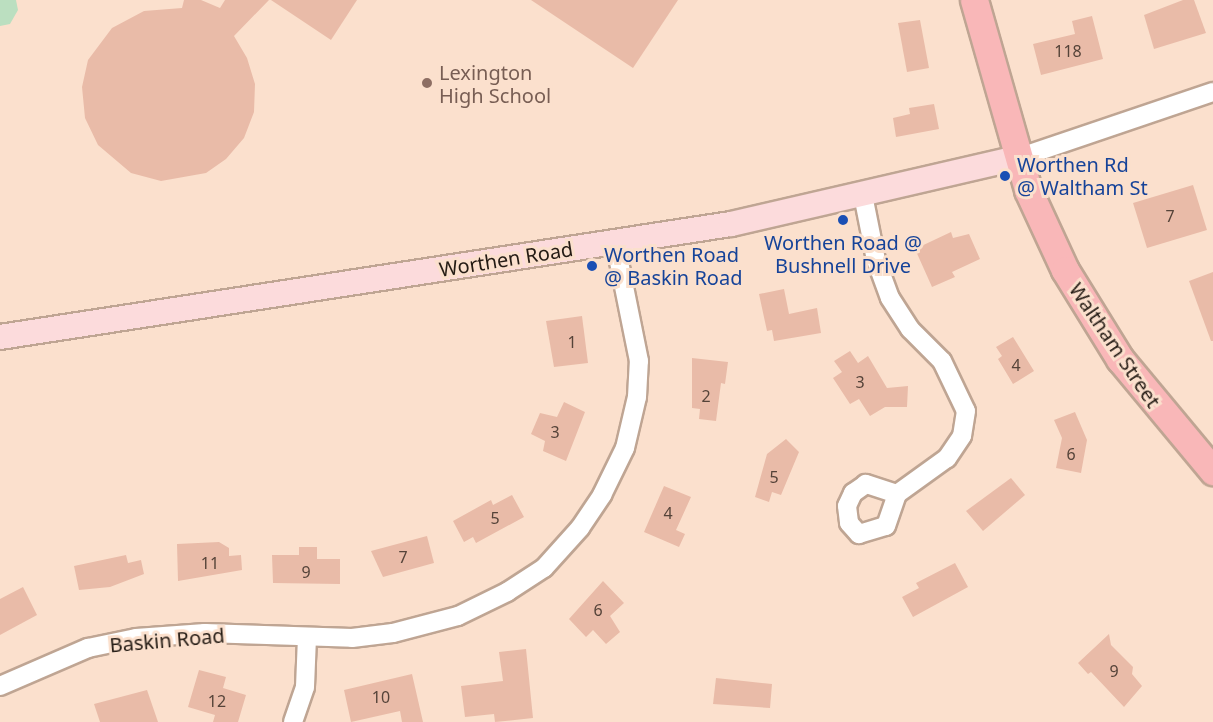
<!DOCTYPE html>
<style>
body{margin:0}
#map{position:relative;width:1213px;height:722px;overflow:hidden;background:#fbe0cd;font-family:"Noto Sans",sans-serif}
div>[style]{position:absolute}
.green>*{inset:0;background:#bbdfc0}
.building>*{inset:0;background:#e9bba8}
.roads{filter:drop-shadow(2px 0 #bfa593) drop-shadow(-2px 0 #bfa593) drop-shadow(0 2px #bfa593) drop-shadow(0 -2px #bfa593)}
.minor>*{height:18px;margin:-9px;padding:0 9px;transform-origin:9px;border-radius:9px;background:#fff}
.secondary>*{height:24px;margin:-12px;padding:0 12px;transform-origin:12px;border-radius:12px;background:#fcdbdc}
.primary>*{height:27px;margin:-13.5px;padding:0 13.5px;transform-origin:13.5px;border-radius:13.5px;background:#f9b7b8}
.dots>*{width:16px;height:16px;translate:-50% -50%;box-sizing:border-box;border:3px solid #fbe0cd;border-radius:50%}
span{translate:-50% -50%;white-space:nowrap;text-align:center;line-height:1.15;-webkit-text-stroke:6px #fbe0cd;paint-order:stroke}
.number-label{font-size:16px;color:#554339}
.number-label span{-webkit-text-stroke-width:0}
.education-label{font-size:20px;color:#785e54}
.left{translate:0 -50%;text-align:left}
.transit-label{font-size:20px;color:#164399}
.street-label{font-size:20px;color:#241b14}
</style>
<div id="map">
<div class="green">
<div style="clip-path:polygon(0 0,16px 0,18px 10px,10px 24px,0 26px)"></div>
</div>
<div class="building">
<div style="clip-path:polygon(184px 0,201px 0,220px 8px,225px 0,269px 0,234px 36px,247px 58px,255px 84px,254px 112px,244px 138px,226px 159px,206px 173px,161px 181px,131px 173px,98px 145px,85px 118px,82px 87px,88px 60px,112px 28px,144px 11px,182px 8px)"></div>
<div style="clip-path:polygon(271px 0,357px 0,331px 40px)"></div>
<div style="clip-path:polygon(531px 0,678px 0,633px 68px)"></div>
<div style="clip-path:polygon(1183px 0,1194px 0,1206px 33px,1154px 49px,1144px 15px)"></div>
<div style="clip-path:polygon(1092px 16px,1103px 59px,1041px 75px,1033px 44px,1075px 34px,1072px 21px)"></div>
<div style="clip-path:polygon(920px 20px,929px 68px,907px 72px,898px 23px)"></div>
<div style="clip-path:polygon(934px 104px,939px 129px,896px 137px,893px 118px,910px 114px,909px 108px)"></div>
<div style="clip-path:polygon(1193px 185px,1207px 230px,1147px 248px,1133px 203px)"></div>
<div style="clip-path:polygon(951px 232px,953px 238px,969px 234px,980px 259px,952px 272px,955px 277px,932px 287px,915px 249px)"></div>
<div style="clip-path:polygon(1213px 272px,1213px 341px,1211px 341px,1189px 281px)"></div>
<div style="clip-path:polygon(784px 289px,789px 314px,817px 308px,821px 333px,774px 341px,772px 330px,767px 331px,759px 294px)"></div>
<div style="clip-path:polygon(582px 316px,588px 363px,554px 367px,546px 321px)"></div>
<div style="clip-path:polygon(1013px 337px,1034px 371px,1013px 384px,998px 359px,1002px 356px,996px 347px)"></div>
<div style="clip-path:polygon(850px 351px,858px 363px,868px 356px,887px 388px,908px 386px,907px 407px,885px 407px,870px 416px,859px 399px,850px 404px,833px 378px,842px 372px,834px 361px)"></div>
<div style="clip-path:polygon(692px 358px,728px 362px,725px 384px,721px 383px,716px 421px,699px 419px,700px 409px,692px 408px)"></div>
<div style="clip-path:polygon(564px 402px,585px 412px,566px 461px,543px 451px,545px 441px,531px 434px,540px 413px,557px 417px)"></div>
<div style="clip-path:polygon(1075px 412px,1087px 440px,1081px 473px,1056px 468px,1062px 438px,1054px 420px)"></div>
<div style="clip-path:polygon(786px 439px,799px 452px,781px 495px,772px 492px,769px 502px,755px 497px,767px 454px)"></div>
<div style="clip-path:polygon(1011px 478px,1025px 495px,983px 531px,966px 511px)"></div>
<div style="clip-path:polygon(664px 486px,691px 497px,676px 530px,685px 534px,679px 547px,644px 532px)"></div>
<div style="clip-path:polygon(512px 495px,524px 517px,476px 543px,473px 537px,464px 542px,453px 521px,491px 500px,493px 505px)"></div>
<div style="clip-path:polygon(427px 536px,434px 563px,383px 577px,371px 551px)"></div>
<div style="clip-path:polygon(219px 542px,229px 548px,229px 556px,241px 555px,242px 570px,178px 581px,177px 544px)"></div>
<div style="clip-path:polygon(299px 547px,317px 547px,317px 559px,340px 559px,340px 584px,273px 583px,272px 555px,299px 555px)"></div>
<div style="clip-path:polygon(126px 555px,128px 563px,141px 560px,144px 574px,110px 587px,79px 590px,74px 566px)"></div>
<div style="clip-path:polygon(955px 563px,968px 587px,913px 617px,902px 597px,919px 588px,916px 583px)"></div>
<div style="clip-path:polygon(603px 581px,624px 603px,610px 616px,620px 632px,606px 644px,593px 630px,586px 637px,569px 619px)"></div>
<div style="clip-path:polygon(23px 587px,37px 615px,0 635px,0 599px)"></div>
<div style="clip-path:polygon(1109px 634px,1111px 645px,1133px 667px,1132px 674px,1142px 686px,1124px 707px,1091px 672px,1088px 674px,1078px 663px)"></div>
<div style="clip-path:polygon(526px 649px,533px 718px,495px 722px,494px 714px,465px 717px,461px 686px,503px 681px,499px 652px)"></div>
<div style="clip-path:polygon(199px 670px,226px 677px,223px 688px,246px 695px,238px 722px,213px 722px,215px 715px,188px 707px)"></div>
<div style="clip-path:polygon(412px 674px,423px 722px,402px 722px,400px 711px,351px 722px,344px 690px)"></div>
<div style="clip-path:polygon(716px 678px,772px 684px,770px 708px,713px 704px)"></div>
<div style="clip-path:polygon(147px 690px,158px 722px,100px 722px,94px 704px)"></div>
</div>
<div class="roads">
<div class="minor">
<div style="left:1018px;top:158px;width:206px;rotate:-18.7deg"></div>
<div style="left:863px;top:195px;width:66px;rotate:78.7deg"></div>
<div style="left:876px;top:260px;width:40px;rotate:69.8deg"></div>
<div style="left:890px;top:298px;width:37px;rotate:57deg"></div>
<div style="left:910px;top:329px;width:45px;rotate:45deg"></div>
<div style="left:942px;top:361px;width:55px;rotate:64.4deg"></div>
<div style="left:966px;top:411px;width:25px;rotate:99deg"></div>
<div style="left:962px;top:436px;width:27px;rotate:124deg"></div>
<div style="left:947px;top:458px;width:62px;rotate:144.2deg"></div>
<div style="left:897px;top:494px;width:33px;rotate:-162deg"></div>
<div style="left:866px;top:484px;width:16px;rotate:145deg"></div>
<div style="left:853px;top:493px;width:14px;rotate:115deg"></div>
<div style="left:847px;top:506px;width:17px;rotate:83deg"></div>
<div style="left:849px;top:523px;width:15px;rotate:48deg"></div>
<div style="left:859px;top:534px;width:28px;rotate:-17deg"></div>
<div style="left:886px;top:526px;width:34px;rotate:-71deg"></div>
<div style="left:0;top:686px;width:96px;rotate:-23.4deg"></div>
<div style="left:88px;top:648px;width:49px;rotate:-11.8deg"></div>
<div style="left:136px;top:638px;width:69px;rotate:-4.1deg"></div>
<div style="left:205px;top:633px;width:147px;rotate:1.9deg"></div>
<div style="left:352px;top:638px;width:41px;rotate:-7deg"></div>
<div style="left:393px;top:633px;width:67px;rotate:-14.7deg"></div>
<div style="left:458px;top:616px;width:55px;rotate:-26.1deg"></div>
<div style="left:507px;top:592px;width:44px;rotate:-33deg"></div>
<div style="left:544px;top:568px;width:54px;rotate:-48deg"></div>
<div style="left:580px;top:528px;width:40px;rotate:-56deg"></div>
<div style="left:602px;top:495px;width:52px;rotate:-63.9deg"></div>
<div style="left:625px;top:448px;width:52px;rotate:-76.8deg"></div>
<div style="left:637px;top:397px;width:36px;rotate:-87deg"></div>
<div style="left:639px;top:361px;width:121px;rotate:-101.4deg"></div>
<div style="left:293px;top:722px;width:37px;rotate:-71deg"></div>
<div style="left:305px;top:687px;width:50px;rotate:-87.7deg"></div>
</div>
<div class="secondary">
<div style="left:0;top:337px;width:740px;rotate:-8.79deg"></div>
<div style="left:731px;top:224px;width:294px;rotate:-13deg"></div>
</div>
<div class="primary">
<div style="left:974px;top:0;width:198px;rotate:74.1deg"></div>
<div style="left:1028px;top:190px;width:88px;rotate:65.2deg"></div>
<div style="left:1065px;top:270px;width:105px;rotate:58.3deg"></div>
<div style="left:1120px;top:359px;width:146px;rotate:50.3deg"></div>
</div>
</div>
<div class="dots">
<div style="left:427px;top:83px;background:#8d6e63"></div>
<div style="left:1005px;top:176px;background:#1a4fb4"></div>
<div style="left:843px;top:220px;background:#1a4fb4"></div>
<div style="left:592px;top:266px;background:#1a4fb4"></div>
</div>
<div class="number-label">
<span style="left:1068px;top:51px">118</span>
<span style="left:1170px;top:216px">7</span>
<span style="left:572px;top:342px">1</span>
<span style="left:1016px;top:365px">4</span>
<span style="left:860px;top:382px">3</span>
<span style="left:706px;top:396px">2</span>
<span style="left:555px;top:432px">3</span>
<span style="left:1071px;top:454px">6</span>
<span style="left:774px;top:477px">5</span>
<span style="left:668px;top:513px">4</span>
<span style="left:495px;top:518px">5</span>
<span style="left:403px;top:557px">7</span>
<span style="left:210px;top:563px">11</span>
<span style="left:306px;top:572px">9</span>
<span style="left:598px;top:610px">6</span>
<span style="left:1114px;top:671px">9</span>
<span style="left:381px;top:697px">10</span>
<span style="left:217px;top:701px">12</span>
</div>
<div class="education-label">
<span class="left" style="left:439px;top:84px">Lexington<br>High School</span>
</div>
<div class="transit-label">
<span class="left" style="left:1017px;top:176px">Worthen Rd<br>@ Waltham St</span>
<span style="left:843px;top:254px">Worthen Road @<br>Bushnell Drive</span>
<span class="left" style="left:604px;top:266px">Worthen Road<br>@ Baskin Road</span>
</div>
<div class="street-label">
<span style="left:506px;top:259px;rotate:-9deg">Worthen Road</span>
<span style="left:1115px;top:345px;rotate:56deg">Waltham Street</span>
<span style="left:167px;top:640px;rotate:-5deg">Baskin Road</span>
</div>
</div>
